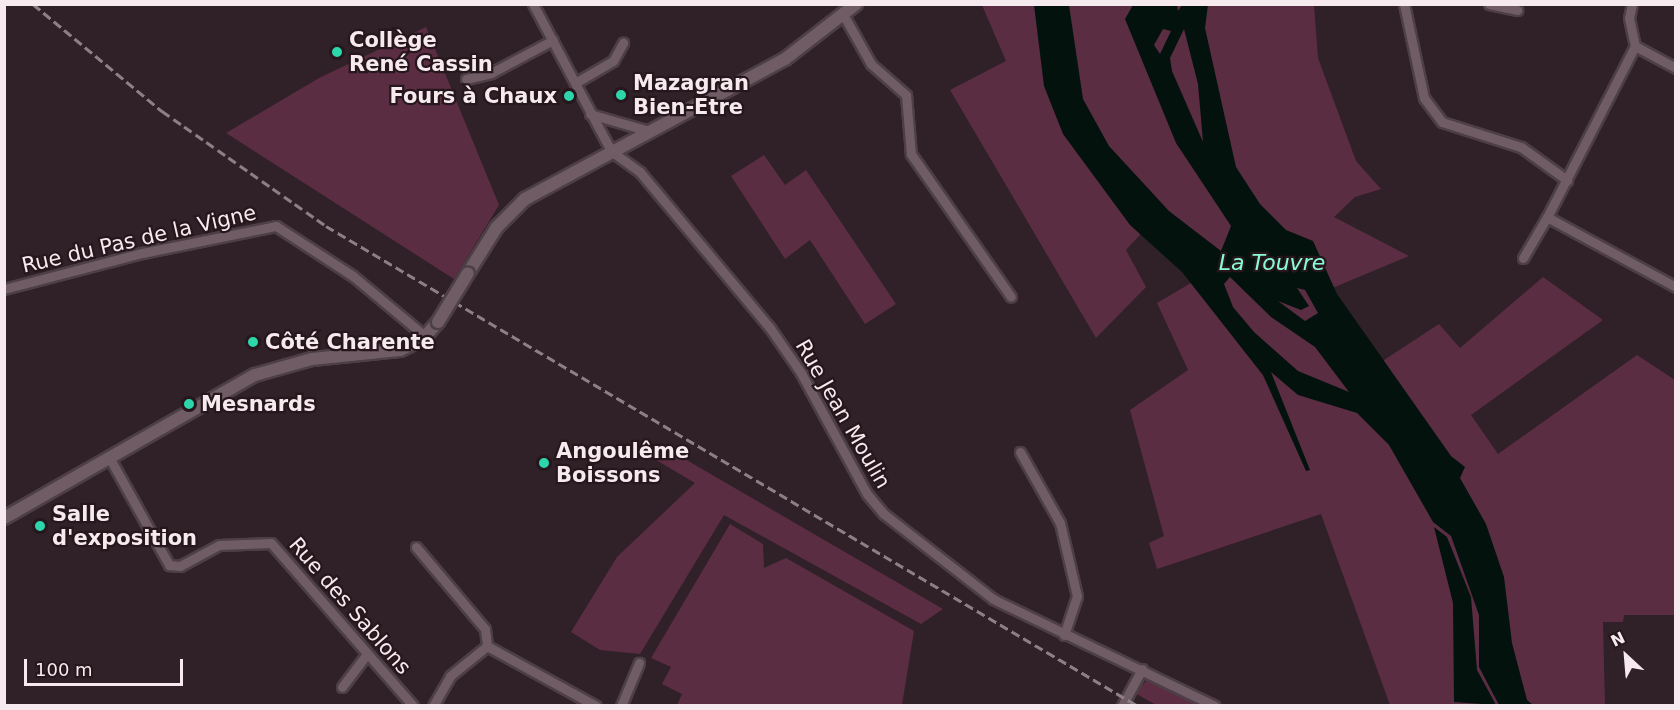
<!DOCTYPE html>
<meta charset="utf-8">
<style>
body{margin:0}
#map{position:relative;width:1680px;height:710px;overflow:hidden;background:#302027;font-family:"DejaVu Sans",sans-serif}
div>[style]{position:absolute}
.green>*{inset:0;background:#5b2d43}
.water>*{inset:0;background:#04120e}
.roads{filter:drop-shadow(2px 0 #4d3f46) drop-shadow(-2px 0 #4d3f46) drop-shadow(0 2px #4d3f46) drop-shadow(0 -2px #4d3f46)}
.street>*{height:9px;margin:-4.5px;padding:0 4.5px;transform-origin:4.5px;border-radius:4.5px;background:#705c64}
.secondary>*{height:12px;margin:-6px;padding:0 6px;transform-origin:6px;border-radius:6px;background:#705c64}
.rail>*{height:3px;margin-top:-1.5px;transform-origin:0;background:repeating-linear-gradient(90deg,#8d7f85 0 9px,transparent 0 13.5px)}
.bridges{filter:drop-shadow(2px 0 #4d3f46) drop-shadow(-2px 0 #4d3f46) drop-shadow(0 2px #4d3f46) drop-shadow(0 -2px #4d3f46)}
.secondary-bridge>*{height:12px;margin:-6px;padding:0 6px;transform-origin:6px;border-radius:6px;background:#705c64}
.dots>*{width:16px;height:16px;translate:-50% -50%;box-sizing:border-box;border:3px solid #26171d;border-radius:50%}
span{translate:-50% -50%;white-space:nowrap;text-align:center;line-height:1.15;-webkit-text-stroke:4.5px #26171d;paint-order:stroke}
.poi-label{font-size:21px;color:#f6eaef;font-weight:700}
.left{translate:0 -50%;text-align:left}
.right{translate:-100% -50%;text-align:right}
.street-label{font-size:21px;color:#f6eaef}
.water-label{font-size:22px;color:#88fbd6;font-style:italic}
.frame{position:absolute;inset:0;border:6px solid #f6eaef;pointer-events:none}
.north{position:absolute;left:1596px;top:626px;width:60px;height:60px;-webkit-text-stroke:4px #26171d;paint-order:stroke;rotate:334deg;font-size:16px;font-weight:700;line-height:24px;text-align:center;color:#f6eaef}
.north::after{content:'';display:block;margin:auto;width:21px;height:27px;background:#f6eaef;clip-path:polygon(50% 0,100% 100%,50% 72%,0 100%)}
.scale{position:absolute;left:24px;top:659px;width:159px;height:27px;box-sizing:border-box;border:3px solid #f6eaef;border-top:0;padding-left:8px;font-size:18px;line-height:21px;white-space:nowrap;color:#f6eaef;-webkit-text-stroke:4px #26171d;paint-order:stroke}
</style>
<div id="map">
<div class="green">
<div style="clip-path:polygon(982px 5px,1314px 5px,1318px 58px,1356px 161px,1381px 189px,1355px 197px,1334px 217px,1409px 256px,1330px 289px,1381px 362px,1439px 324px,1460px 348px,1543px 277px,1603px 320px,1471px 415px,1498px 454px,1637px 355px,1675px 380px,1675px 615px,1624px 615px,1623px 622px,1603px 622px,1605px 705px,1390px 705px,1321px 514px,1157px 569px,1149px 543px,1164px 536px,1130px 410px,1188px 370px,1157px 303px,1191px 283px,1263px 375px,1286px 420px,1266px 366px,1148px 226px,1126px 250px,1146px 287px,1096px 338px,950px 90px,1006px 61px)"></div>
<div style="clip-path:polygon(426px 27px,499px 205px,454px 279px,226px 133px,319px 78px)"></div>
<div style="clip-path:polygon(764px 155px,785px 185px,806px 170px,896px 304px,865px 324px,810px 240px,785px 259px,731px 176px)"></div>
<div style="clip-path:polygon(659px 444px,943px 609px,921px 624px,724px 515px,640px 654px,600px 650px,571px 632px,617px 557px,695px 483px,651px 457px)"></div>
<div style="clip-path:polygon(730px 524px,763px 544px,764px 568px,786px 558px,914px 631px,902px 705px,677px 705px,682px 694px,662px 684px,671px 667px,651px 658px)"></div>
<div style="clip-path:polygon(1147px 680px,1203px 705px,1156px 705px,1135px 693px)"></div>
</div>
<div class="water">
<div style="clip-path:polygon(evenodd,1034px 5px,1069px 5px,1083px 99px,1109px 146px,1169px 211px,1221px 251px,1231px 226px,1176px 143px,1125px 19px,1133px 5px,1177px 5px,1178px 11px,1182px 5px,1208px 5px,1205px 28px,1236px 167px,1260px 204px,1286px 230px,1313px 241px,1337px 294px,1451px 456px,1465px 467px,1460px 478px,1486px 524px,1504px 577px,1512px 643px,1527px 700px,1533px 705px,1499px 705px,1479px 667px,1479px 615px,1451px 536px,1433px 522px,1389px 445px,1357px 413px,1298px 395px,1271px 372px,1310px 470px,1306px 471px,1263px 375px,1182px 272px,1130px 225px,1063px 134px,1044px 86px,1034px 5px,1163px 29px,1171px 31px,1160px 54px,1154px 45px,1163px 29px,1034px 5px,1184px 29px,1198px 84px,1203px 142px,1172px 71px,1170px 58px,1184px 29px,1034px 5px,1230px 277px,1271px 317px,1315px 347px,1349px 392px,1298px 371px,1254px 332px,1233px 307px,1224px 284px,1230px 277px,1034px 5px,1297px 288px,1305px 290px,1318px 313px,1305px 321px,1278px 301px,1301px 310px,1309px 306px,1297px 288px)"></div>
<div style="clip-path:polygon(1434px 527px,1447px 537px,1471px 597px,1477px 670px,1496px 705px,1454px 702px,1453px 603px)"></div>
</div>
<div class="roads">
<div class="street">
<div style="left:533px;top:4px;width:166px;rotate:62deg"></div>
<div style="left:611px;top:151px;width:36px;rotate:36deg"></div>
<div style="left:640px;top:172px;width:203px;rotate:50.2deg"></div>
<div style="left:770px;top:328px;width:55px;rotate:55.4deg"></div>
<div style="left:801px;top:373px;width:138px;rotate:61.4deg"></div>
<div style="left:867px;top:494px;width:26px;rotate:50deg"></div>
<div style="left:884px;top:514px;width:138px;rotate:37.9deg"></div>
<div style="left:993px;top:599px;width:246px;rotate:25.7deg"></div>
<div style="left:1404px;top:4px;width:96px;rotate:78deg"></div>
<div style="left:1424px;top:98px;width:30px;rotate:53deg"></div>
<div style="left:1442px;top:122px;width:83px;rotate:17.6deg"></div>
<div style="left:1521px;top:147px;width:57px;rotate:35.7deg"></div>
<div style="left:1489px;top:4px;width:29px;rotate:12deg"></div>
<div style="left:1632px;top:4px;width:14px;rotate:102deg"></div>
<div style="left:1629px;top:18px;width:29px;rotate:78deg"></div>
<div style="left:1635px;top:46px;width:47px;rotate:28.2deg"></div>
<div style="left:844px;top:16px;width:55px;rotate:60.6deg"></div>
<div style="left:871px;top:64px;width:47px;rotate:41.5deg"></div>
<div style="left:906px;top:95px;width:59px;rotate:85.2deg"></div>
<div style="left:911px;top:154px;width:174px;rotate:55deg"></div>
<div style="left:1635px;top:46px;width:192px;rotate:117.2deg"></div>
<div style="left:1547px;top:217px;width:147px;rotate:28.5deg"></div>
<div style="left:466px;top:79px;width:26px;rotate:-13deg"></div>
<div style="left:491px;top:73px;width:70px;rotate:-28deg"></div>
<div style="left:575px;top:83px;width:44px;rotate:-30.1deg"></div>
<div style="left:613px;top:61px;width:21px;rotate:-61deg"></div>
<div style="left:590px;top:114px;width:61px;rotate:16.1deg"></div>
<div style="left:1523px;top:258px;width:48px;rotate:-59.7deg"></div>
<div style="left:4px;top:289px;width:143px;rotate:-14.6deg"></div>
<div style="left:142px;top:253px;width:137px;rotate:-11.4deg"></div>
<div style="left:276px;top:226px;width:92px;rotate:33deg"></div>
<div style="left:353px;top:276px;width:95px;rotate:39.9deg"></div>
<div style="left:1020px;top:452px;width:81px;rotate:60.6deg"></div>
<div style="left:1060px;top:523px;width:75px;rotate:76.9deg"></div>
<div style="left:1077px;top:596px;width:41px;rotate:108.4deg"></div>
<div style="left:109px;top:457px;width:124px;rotate:60.9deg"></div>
<div style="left:169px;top:565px;width:11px;rotate:5deg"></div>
<div style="left:180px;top:566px;width:44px;rotate:-28.3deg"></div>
<div style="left:219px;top:545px;width:52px;rotate:-2.2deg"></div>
<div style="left:271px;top:543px;width:216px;rotate:48.9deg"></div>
<div style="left:416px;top:547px;width:107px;rotate:49.9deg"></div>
<div style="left:485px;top:629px;width:17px;rotate:83deg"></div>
<div style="left:342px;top:687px;width:41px;rotate:-52.9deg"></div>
<div style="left:433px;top:706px;width:34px;rotate:-60deg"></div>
<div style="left:450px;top:676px;width:48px;rotate:-39deg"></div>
<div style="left:487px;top:646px;width:124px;rotate:28.8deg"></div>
<div style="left:621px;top:706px;width:47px;rotate:-67.3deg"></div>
<div style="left:1122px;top:706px;width:42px;rotate:-61.6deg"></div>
</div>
<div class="secondary">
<div style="left:468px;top:273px;width:54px;rotate:-57.8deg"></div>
<div style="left:497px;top:227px;width:40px;rotate:-45deg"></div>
<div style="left:525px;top:199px;width:295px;rotate:-28.3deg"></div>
<div style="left:785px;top:59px;width:90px;rotate:-37.8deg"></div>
<div style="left:4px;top:518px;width:289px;rotate:-29.7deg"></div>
<div style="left:255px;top:375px;width:59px;rotate:-15.7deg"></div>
<div style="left:312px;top:359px;width:88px;rotate:-5.8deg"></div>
<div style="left:400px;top:350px;width:25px;rotate:-26deg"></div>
<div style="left:423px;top:339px;width:23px;rotate:-49deg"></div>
</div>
</div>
<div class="rail">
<div style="left:33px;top:4px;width:168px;rotate:39.7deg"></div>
<div style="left:162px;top:111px;width:200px;rotate:35deg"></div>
<div style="left:326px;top:226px;width:943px;rotate:30.59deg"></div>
</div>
<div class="bridges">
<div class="secondary-bridge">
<div style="left:438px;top:322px;width:57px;rotate:-58.5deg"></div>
</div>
</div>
<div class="dots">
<div style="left:337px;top:52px;background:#2dd5ab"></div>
<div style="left:621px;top:95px;background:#2dd5ab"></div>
<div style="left:569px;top:96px;background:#2dd5ab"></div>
<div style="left:253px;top:342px;background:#2dd5ab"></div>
<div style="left:189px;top:404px;background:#2dd5ab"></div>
<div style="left:544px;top:463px;background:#2dd5ab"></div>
<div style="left:40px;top:526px;background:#2dd5ab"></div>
</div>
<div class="poi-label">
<span class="left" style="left:349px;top:52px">Collège<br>René Cassin</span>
<span class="left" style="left:633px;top:95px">Mazagran<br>Bien-Etre</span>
<span class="right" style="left:557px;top:96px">Fours à Chaux</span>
<span class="left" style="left:265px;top:342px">Côté Charente</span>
<span class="left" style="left:201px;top:404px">Mesnards</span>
<span class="left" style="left:556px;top:463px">Angoulême<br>Boissons</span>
<span class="left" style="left:52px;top:526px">Salle<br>d'exposition</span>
</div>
<div class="street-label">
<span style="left:139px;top:239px;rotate:-13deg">Rue du Pas de la Vigne</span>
<span style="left:843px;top:414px;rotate:60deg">Rue Jean Moulin</span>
<span style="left:350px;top:606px;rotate:49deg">Rue des Sablons</span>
</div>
<div class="water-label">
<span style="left:1272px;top:263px">La Touvre</span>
</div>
<div class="frame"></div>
<div class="north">N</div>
<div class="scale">100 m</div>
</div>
